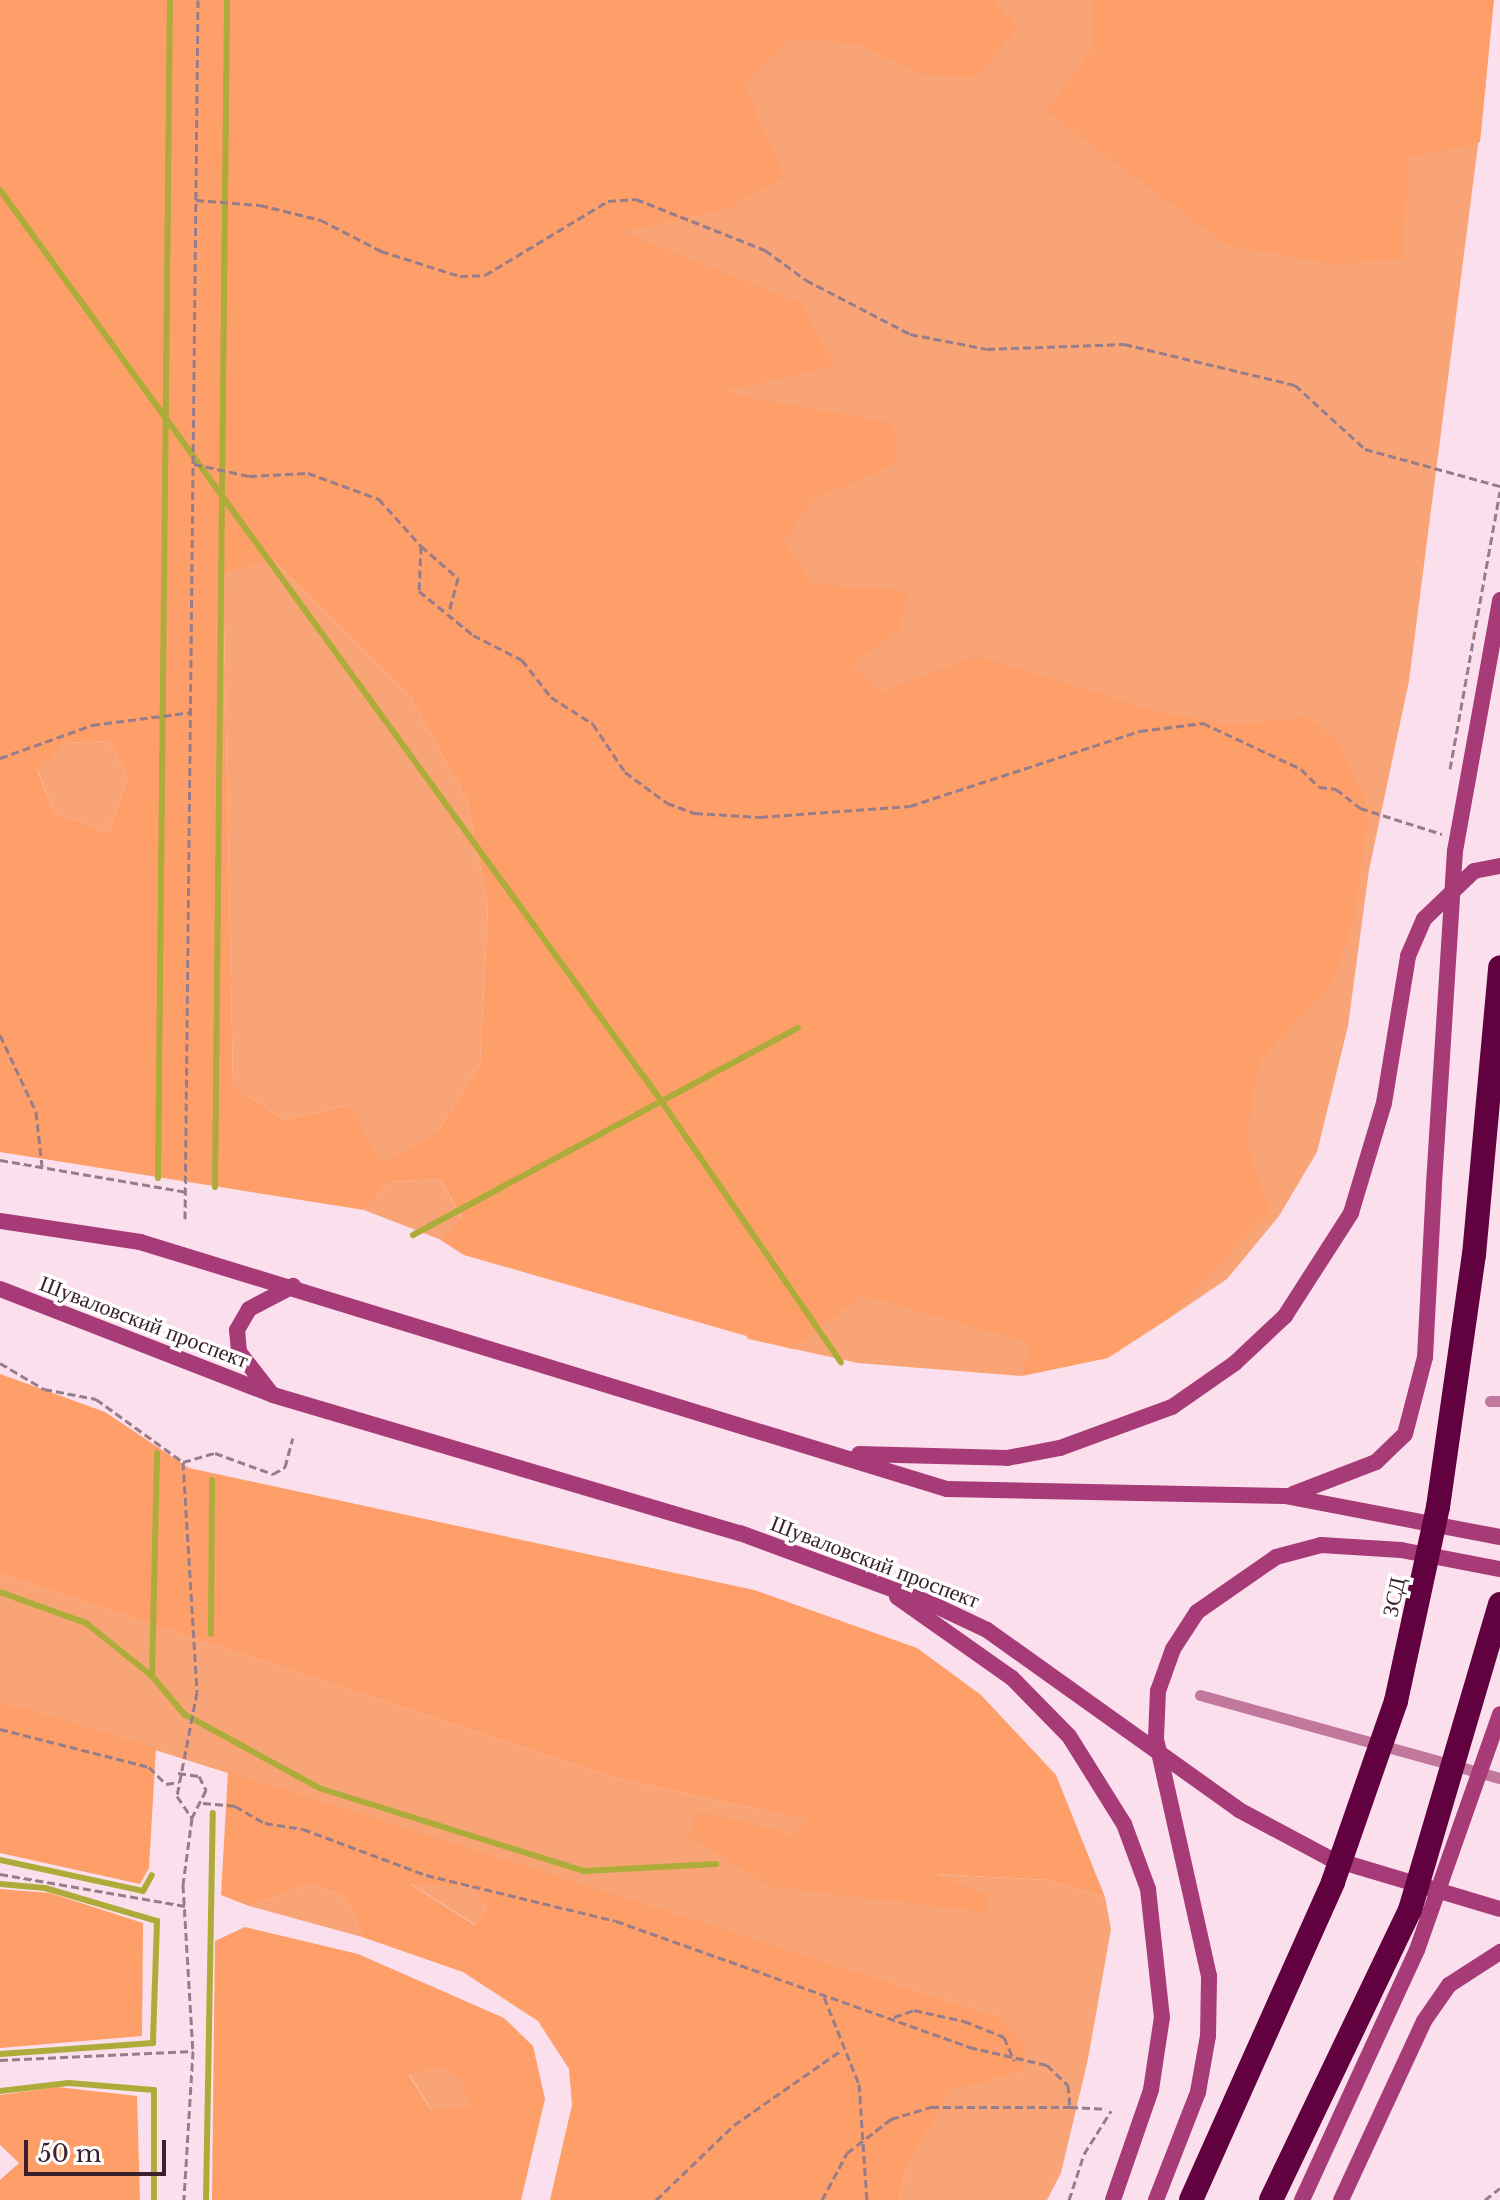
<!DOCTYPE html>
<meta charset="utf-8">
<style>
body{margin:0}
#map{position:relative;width:1500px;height:2200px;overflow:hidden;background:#fcdfec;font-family:"Libre Baskerville",serif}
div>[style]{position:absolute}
.green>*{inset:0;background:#f9a477}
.forest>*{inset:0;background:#fe9e69}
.stream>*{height:6px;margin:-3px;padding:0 3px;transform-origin:3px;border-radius:3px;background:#adac3a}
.path>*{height:3px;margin-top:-1.5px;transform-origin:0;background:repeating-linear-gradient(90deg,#977c89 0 8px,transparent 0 12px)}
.lane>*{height:11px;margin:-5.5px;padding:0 5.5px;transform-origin:5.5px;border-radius:5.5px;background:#c1789c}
.secondary>*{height:16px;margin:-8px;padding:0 8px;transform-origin:8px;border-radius:8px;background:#a63b77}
.secondary-bridge>*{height:16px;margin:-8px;padding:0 8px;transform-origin:8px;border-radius:8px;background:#a63b77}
.highway-bridge>*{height:24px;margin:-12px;padding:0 12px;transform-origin:12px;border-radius:12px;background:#620140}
span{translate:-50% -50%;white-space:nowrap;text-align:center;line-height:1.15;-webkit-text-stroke:7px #fff;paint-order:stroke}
.street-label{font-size:22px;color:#3b212e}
.scale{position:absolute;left:24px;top:2140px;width:142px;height:36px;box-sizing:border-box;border:4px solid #3b212e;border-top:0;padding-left:10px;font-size:24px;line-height:28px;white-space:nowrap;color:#3b212e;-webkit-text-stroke:6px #fff;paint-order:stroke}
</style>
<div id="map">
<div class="green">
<div style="clip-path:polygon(960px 0,1199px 0,1486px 83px,1409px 681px,1369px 870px,1348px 1026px,1317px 1152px,1279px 1216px,1227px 1279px,1168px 1319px,1120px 1259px,1031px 1343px,1022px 1376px,858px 1363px,748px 1339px,634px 1126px,943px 895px,501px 77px)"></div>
<div style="clip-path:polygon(273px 560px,411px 698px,467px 800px,488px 907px,480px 1064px,439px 1130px,383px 1165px,349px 1105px,284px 1120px,233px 1085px,223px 572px)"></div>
<div style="clip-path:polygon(109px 741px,128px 778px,108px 833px,54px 812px,37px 769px,65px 743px)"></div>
<div style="clip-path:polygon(440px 1179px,462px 1219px,439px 1239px,364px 1210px,390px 1182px)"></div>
<div style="clip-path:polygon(0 1574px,616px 1778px,808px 1820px,793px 1834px,697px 1812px,933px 1874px,1048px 1880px,1105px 1897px,1111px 1929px,1088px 2059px,1061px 2173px,1047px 2200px,899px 2200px,906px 2170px,949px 2090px,1024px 2071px,1000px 2017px,0 1701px)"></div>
<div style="clip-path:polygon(312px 1883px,347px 1898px,362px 1937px,249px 1906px)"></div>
<div style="clip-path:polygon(409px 1883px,473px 1887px,486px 1906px,476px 1925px)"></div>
<div style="clip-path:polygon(439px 2065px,462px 2078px,468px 2106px,432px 2111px,409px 2074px)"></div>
</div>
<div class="forest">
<div style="clip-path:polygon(evenodd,0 0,993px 0,1018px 27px,976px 78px,922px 74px,856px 43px,792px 38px,744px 84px,784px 177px,729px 208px,623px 232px,800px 303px,835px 365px,722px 392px,894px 424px,895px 464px,812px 500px,784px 542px,812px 584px,908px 591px,899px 629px,851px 665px,881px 692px,977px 656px,1158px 712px,1233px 725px,1307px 717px,1340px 744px,1369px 811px,1354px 920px,1331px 986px,1259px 1061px,1246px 1141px,1269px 1211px,1168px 1319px,1108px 1358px,1022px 1376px,1030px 1343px,862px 1295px,792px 1349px,464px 1255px,439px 1239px,462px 1218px,440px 1179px,390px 1182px,364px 1210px,0 1152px,0 0,273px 560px,411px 698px,467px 800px,488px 907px,480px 1064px,439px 1130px,383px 1164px,349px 1105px,284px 1120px,233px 1085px,223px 573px,273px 560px,0 0,109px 741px,128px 778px,108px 833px,54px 812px,37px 770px,65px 743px,109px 741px)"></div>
<div style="clip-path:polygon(1094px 0,1494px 0,1480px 142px,1409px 158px,1402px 259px,1331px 264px,1225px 244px,1046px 111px,1094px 47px)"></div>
<div style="clip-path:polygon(0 1374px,105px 1412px,189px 1468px,754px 1590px,917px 1648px,981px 1695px,1056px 1775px,1105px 1897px,1048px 1880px,936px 1874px,989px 1896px,985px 1912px,769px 1886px,688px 1836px,697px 1811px,793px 1834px,807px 1820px,616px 1778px,0 1574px)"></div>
<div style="clip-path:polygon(0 1701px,156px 1748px,149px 1868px,140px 1884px,0 1853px)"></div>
<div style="clip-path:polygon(evenodd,228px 1772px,1000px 2017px,1024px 2045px,1024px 2071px,949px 2091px,906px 2170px,899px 2200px,550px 2200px,572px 2105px,569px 2069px,538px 2021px,463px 1972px,362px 1937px,347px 1898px,312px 1883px,249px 1906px,221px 1895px,228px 1772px,410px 1884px,473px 1887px,486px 1907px,475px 1925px,410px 1884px)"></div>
<div style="clip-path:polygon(0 1889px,50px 1893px,143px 1923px,142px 2036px,0 2048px)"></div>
<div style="clip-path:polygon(evenodd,245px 1927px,358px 1954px,504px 2018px,533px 2046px,545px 2099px,521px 2200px,212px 2200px,215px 1941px,245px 1927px,439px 2066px,461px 2079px,468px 2106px,431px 2110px,409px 2075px,439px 2066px)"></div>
<div style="clip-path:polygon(57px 2087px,137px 2096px,140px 2200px,0 2200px,0 2180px,19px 2163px,0 2145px,0 2095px)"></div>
</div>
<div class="stream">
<div style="left:0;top:190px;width:1127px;rotate:54.02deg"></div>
<div style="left:662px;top:1102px;width:316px;rotate:55.5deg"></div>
<div style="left:158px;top:1178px;width:1178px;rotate:-89.42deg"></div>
<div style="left:215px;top:1187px;width:1187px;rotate:-89.42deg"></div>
<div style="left:413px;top:1235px;width:437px;rotate:-28.3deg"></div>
<div style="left:0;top:1592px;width:91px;rotate:19.8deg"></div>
<div style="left:86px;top:1623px;width:85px;rotate:38.8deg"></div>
<div style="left:152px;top:1676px;width:50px;rotate:49.9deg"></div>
<div style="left:184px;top:1714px;width:154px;rotate:28.7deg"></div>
<div style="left:319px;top:1788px;width:278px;rotate:17.4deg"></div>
<div style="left:584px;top:1871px;width:132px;rotate:-3deg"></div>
<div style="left:211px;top:1634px;width:154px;rotate:-89.6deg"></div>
<div style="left:152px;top:1676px;width:223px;rotate:-88.7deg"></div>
<div style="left:0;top:1860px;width:146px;rotate:12.2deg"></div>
<div style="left:143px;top:1891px;width:18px;rotate:-61deg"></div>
<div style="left:0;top:1884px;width:45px;rotate:5.1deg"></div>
<div style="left:45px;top:1888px;width:117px;rotate:16.4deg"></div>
<div style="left:157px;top:1921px;width:122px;rotate:91.9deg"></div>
<div style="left:153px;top:2043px;width:153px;rotate:175.9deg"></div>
<div style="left:0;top:2091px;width:69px;rotate:-6.6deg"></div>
<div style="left:69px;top:2083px;width:85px;rotate:4.7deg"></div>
<div style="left:154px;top:2090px;width:110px;rotate:90deg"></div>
<div style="left:206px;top:2200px;width:387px;rotate:-89deg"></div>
</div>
<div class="path">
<div style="left:196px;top:200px;width:64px;rotate:4.5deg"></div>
<div style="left:260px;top:205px;width:63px;rotate:13.8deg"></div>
<div style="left:321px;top:220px;width:68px;rotate:27.3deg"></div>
<div style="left:381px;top:251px;width:83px;rotate:17.6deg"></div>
<div style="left:460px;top:276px;width:25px;rotate:-2deg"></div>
<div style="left:485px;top:275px;width:144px;rotate:-31deg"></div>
<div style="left:608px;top:201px;width:28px;rotate:-4deg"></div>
<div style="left:636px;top:199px;width:139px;rotate:21.6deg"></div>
<div style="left:765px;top:250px;width:51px;rotate:36.2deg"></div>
<div style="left:806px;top:280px;width:117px;rotate:27.4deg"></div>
<div style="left:910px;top:334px;width:78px;rotate:11deg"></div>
<div style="left:987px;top:349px;width:137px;rotate:-2.1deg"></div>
<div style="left:1124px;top:344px;width:176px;rotate:13.5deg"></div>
<div style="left:1295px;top:385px;width:95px;rotate:42.4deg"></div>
<div style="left:1365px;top:449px;width:140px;rotate:15.3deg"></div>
<div style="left:194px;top:464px;width:56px;rotate:12.3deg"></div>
<div style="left:249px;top:476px;width:59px;rotate:-2.9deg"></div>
<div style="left:308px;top:473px;width:76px;rotate:20.1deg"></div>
<div style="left:379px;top:499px;width:63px;rotate:48.2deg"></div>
<div style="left:421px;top:546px;width:45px;rotate:92.5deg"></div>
<div style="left:419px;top:591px;width:70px;rotate:39.2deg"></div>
<div style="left:473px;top:635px;width:55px;rotate:27deg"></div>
<div style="left:522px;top:660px;width:47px;rotate:51.9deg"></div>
<div style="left:551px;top:697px;width:50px;rotate:32.7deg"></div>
<div style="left:593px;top:724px;width:58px;rotate:56.3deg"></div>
<div style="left:625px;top:772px;width:52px;rotate:36.4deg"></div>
<div style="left:667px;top:803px;width:30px;rotate:20deg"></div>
<div style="left:695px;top:813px;width:65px;rotate:3.5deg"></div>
<div style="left:760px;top:817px;width:150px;rotate:-4.2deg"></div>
<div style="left:910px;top:806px;width:242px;rotate:-18.1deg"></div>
<div style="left:1140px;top:731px;width:64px;rotate:-7.2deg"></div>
<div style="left:1203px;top:723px;width:108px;rotate:25.1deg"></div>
<div style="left:1301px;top:769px;width:25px;rotate:45deg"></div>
<div style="left:1319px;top:787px;width:17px;rotate:7deg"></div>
<div style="left:1336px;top:789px;width:31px;rotate:38deg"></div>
<div style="left:1360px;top:808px;width:86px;rotate:17.6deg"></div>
<div style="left:421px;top:546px;width:49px;rotate:40.9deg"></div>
<div style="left:458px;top:578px;width:34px;rotate:105deg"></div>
<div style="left:0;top:758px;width:98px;rotate:-19.7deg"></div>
<div style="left:92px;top:725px;width:101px;rotate:-7.4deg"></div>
<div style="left:1450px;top:769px;width:282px;rotate:-79.8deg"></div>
<div style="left:0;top:1035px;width:85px;rotate:64.9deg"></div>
<div style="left:36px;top:1112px;width:54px;rotate:83.7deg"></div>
<div style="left:0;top:1160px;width:190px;rotate:9.7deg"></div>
<div style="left:185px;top:1219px;width:1219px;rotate:-89.39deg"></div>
<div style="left:0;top:1363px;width:51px;rotate:30.6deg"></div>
<div style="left:44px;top:1389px;width:53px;rotate:10.9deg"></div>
<div style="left:96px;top:1399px;width:107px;rotate:35.9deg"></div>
<div style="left:183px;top:1462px;width:230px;rotate:86.5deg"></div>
<div style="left:197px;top:1692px;width:106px;rotate:100.9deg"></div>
<div style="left:177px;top:1796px;width:27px;rotate:56deg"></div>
<div style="left:183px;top:1462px;width:33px;rotate:-16deg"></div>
<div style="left:215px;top:1453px;width:62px;rotate:19.9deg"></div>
<div style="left:273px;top:1474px;width:14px;rotate:-30deg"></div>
<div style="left:285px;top:1467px;width:30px;rotate:-75deg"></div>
<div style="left:0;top:1729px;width:154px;rotate:14.3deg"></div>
<div style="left:149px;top:1767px;width:24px;rotate:45deg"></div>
<div style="left:166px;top:1784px;width:13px;rotate:-9deg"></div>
<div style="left:178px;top:1773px;width:21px;rotate:8deg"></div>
<div style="left:199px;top:1776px;width:16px;rotate:63deg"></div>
<div style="left:206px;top:1790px;width:31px;rotate:117deg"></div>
<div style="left:192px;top:1818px;width:68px;rotate:97.7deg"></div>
<div style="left:183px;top:1885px;width:166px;rotate:86.6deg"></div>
<div style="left:193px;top:2051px;width:149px;rotate:93.5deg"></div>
<div style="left:203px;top:1803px;width:32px;rotate:5deg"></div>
<div style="left:235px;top:1806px;width:34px;rotate:30deg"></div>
<div style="left:265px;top:1823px;width:38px;rotate:9deg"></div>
<div style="left:303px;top:1829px;width:131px;rotate:20.5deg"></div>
<div style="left:426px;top:1875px;width:195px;rotate:13.6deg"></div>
<div style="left:616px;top:1921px;width:375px;rotate:19.6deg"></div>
<div style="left:969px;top:2047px;width:80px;rotate:13deg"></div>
<div style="left:1047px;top:2065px;width:29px;rotate:44deg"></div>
<div style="left:1068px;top:2085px;width:22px;rotate:85deg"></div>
<div style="left:1070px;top:2107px;width:35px;rotate:3deg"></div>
<div style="left:0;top:1874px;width:188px;rotate:9.8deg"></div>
<div style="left:824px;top:1997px;width:94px;rotate:68.1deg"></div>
<div style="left:859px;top:2084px;width:116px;rotate:86.1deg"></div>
<div style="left:894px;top:2017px;width:21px;rotate:-19deg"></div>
<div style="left:914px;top:2010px;width:51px;rotate:12.4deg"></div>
<div style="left:964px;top:2021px;width:43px;rotate:21.8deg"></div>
<div style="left:1004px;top:2037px;width:26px;rotate:67deg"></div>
<div style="left:0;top:2060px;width:193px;rotate:-2.7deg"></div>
<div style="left:656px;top:2200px;width:108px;rotate:-43.9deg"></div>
<div style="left:734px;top:2125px;width:129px;rotate:-34.9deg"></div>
<div style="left:822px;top:2200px;width:53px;rotate:-62deg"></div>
<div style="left:847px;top:2153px;width:56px;rotate:-37.7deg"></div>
<div style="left:891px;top:2119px;width:42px;rotate:-16.7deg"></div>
<div style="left:931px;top:2107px;width:139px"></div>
<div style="left:1069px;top:2200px;width:48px;rotate:-71.9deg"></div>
<div style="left:1084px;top:2154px;width:51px;rotate:-57.9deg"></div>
<div style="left:1485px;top:2200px;width:19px;rotate:-39deg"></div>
</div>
<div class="lane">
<div style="left:1490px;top:1401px;width:10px"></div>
<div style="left:1200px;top:1695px;width:311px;rotate:15.5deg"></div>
</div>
<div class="secondary">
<div style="left:0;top:1221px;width:142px;rotate:8.5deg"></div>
<div style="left:140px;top:1242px;width:844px;rotate:17.02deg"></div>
<div style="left:947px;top:1489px;width:338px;rotate:1.2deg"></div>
<div style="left:1285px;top:1496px;width:219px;rotate:10.8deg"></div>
<div style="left:0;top:1289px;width:293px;rotate:21.2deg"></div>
<div style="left:273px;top:1395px;width:487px;rotate:16.5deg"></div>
<div style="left:740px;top:1533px;width:205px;rotate:20.3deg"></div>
<div style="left:932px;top:1604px;width:61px;rotate:25.3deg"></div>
<div style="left:987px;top:1630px;width:310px;rotate:35.5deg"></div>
<div style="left:1239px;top:1810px;width:102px;rotate:28.1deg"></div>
<div style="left:1329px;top:1858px;width:178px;rotate:16.6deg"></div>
<div style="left:270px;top:1392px;width:51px;rotate:-127.8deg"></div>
<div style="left:239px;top:1352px;width:22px;rotate:-95deg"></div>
<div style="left:237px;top:1330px;width:24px;rotate:-60deg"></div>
<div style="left:249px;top:1309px;width:50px;rotate:-27.6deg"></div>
<div style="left:859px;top:1454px;width:148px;rotate:1.5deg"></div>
<div style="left:1007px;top:1458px;width:54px;rotate:-10.7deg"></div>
<div style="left:1060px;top:1448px;width:119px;rotate:-20.1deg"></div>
<div style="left:1172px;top:1407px;width:77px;rotate:-34.9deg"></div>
<div style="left:1235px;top:1363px;width:69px;rotate:-43.2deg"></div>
<div style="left:1285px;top:1316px;width:122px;rotate:-57.3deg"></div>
<div style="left:1351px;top:1213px;width:115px;rotate:-73.3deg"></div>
<div style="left:1384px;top:1103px;width:149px;rotate:-80.7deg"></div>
<div style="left:1408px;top:956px;width:40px;rotate:-66.6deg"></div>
<div style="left:1424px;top:919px;width:69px;rotate:-43.8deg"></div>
<div style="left:1474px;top:871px;width:26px;rotate:-11deg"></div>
<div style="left:1293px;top:1494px;width:89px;rotate:-21.1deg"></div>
<div style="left:1376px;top:1462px;width:40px;rotate:-44deg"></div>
<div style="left:1405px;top:1434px;width:80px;rotate:-75.4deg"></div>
<div style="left:1425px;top:1357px;width:173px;rotate:-87deg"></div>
<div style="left:1401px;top:1550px;width:101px;rotate:10.9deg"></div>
<div style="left:897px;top:1597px;width:141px;rotate:35.2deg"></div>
<div style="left:1012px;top:1678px;width:81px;rotate:45.5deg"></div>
<div style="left:1069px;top:1736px;width:104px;rotate:58deg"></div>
<div style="left:1124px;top:1824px;width:69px;rotate:69.7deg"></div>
<div style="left:1148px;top:1889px;width:129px;rotate:83.8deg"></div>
<div style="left:1162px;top:2017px;width:74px;rotate:98.6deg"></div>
<div style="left:1151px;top:2090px;width:116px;rotate:109.1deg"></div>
<div style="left:1302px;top:2200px;width:275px;rotate:-65.3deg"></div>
<div style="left:1341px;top:2200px;width:197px;rotate:-65.1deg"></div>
<div style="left:1424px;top:2021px;width:44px;rotate:-55.2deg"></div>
<div style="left:1449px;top:1985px;width:61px;rotate:-32.9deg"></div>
</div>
<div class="secondary-bridge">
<div style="left:1434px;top:1184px;width:334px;rotate:-86.4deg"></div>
<div style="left:1455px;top:851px;width:255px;rotate:-79.8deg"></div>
<div style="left:1417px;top:1950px;width:250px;rotate:-70.6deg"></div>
<div style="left:1156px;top:2200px;width:116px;rotate:-68.7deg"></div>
<div style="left:1198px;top:2092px;width:57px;rotate:-79.9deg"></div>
<div style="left:1208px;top:2036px;width:60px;rotate:-89deg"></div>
<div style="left:1209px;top:1976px;width:244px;rotate:-102.6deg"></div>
<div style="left:1156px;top:1738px;width:47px;rotate:-87.6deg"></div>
<div style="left:1158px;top:1691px;width:45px;rotate:-70.3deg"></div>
<div style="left:1173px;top:1649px;width:44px;rotate:-57deg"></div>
<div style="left:1197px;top:1612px;width:96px;rotate:-34.8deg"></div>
<div style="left:1276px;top:1557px;width:47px;rotate:-14.9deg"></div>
<div style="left:1321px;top:1545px;width:80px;rotate:3.6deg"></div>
</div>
<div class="highway-bridge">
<div style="left:1191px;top:2200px;width:348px;rotate:-65.9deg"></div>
<div style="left:1333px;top:1882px;width:192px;rotate:-70.8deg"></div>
<div style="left:1396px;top:1701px;width:198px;rotate:-77.8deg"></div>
<div style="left:1438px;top:1507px;width:255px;rotate:-81.9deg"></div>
<div style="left:1474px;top:1255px;width:289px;rotate:-84.8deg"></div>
<div style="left:1271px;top:2200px;width:322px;rotate:-64.4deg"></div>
<div style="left:1410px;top:1910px;width:319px;rotate:-73.6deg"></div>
</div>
<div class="street-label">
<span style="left:144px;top:1322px;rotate:21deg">Шуваловский проспект</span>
<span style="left:875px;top:1562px;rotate:21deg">Шуваловский проспект</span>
<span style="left:1394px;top:1597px;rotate:-78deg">ЗСД</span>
</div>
<div class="scale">50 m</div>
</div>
